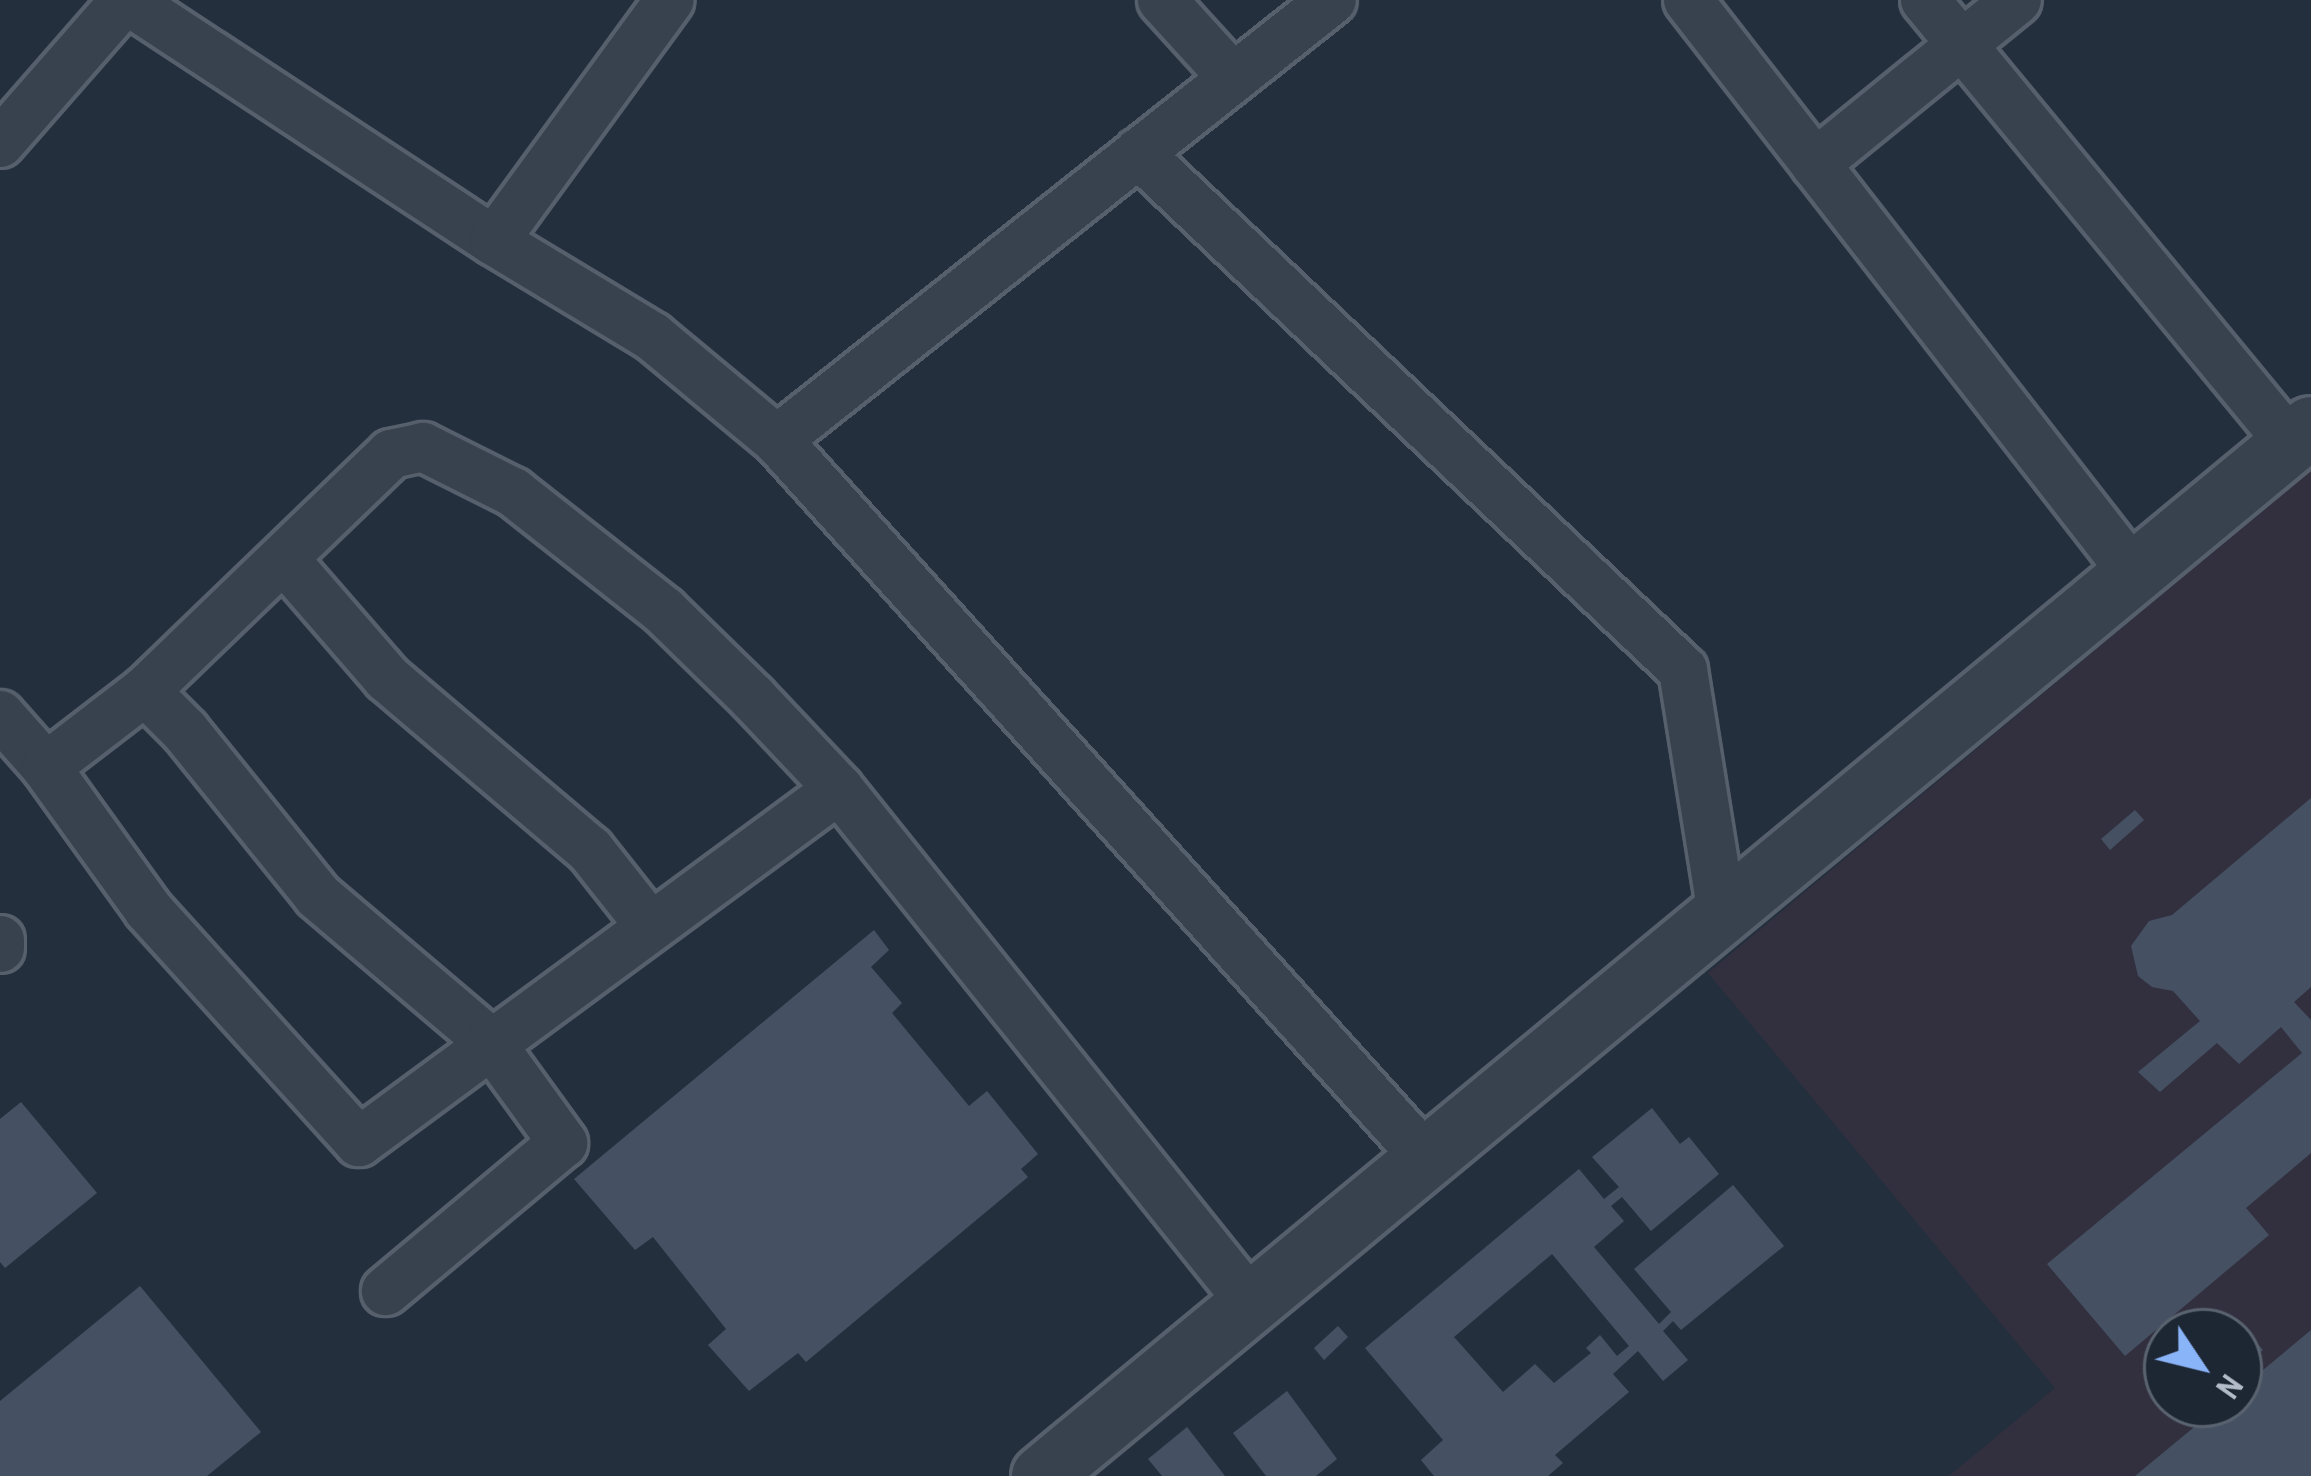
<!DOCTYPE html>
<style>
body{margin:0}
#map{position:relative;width:2311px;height:1476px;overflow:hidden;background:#242f3e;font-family:"Archivo Narrow",sans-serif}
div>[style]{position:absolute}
.medical>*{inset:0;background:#32303f}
.building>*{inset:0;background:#455162}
.roads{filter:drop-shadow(3px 0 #565f6c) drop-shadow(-3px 0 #565f6c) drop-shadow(0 3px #565f6c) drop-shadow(0 -3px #565f6c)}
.minor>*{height:48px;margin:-24px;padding:0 24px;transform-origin:24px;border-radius:24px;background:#38414e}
.tertiary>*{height:60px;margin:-30px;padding:0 30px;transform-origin:30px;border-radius:30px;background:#38414e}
span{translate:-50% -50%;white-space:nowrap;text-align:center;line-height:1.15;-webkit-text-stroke:9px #1d2633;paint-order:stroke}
.north{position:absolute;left:2143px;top:1308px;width:120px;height:120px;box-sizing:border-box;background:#1d2633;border:3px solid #59626f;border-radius:50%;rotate:125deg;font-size:33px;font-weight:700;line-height:48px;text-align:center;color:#b4bcc9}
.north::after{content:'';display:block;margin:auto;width:42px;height:54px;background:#8ab4f8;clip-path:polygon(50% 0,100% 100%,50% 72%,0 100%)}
</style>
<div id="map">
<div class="medical">
<div style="clip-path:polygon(evenodd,2311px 470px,2311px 1476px,1949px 1476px,2055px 1388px,1708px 973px,2311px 470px,2167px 1332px,2239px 1332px,2239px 1404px,2167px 1404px,2167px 1332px)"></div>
</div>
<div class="building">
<div style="clip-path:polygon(2311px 798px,2311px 987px,2294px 1002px,2311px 1020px,2311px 1153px,2246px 1208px,2269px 1235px,2125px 1356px,2047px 1264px,2302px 1053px,2281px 1027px,2239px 1064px,2217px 1043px,2160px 1092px,2138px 1072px,2200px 1021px,2173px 991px,2152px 987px,2138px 976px,2131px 946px,2149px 921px,2172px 915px)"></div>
<div style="clip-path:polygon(2135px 810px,2144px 820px,2110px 850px,2101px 839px)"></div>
<div style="clip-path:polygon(874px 930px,889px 950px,871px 967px,902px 1003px,892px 1013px,969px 1106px,987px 1091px,1038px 1154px,1021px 1169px,1028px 1177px,806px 1362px,798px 1353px,749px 1391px,708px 1345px,726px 1329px,653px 1237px,635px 1250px,574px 1179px)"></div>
<div style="clip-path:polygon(21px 1102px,97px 1193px,5px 1268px,0 1262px,0 1119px)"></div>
<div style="clip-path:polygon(evenodd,1652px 1108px,1680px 1144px,1689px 1137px,1719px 1174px,1651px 1231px,1622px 1197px,1611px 1206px,1624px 1221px,1594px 1247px,1659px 1324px,1671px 1312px,1634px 1269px,1733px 1185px,1784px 1246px,1681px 1330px,1673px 1321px,1663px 1331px,1688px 1360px,1663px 1381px,1638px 1351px,1613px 1374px,1629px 1392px,1555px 1455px,1563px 1463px,1548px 1476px,1434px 1476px,1421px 1460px,1443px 1440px,1365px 1348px,1579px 1169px,1604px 1199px,1619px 1187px,1592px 1157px,1652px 1108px,1552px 1254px,1629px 1346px,1617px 1356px,1600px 1335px,1586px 1348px,1591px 1353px,1554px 1383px,1535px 1364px,1503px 1392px,1454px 1337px,1552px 1254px)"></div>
<div style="clip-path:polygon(140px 1286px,261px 1432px,207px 1476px,0 1476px,0 1401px)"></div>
<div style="clip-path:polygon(1338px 1326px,1348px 1337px,1324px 1360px,1314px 1348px)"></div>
<div style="clip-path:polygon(2311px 1330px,2311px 1476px,2135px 1476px,2222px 1404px,2239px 1404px,2239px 1390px)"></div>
<div style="clip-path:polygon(2247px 1332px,2263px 1350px,2249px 1360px,2239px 1347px,2239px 1338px)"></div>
<div style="clip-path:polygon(1287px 1391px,1337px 1459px,1316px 1476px,1266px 1476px,1233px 1433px)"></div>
<div style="clip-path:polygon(1187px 1427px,1225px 1476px,1162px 1476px,1148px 1459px)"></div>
</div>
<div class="roads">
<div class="minor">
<div style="left:127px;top:0;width:439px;rotate:33.3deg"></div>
<div style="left:494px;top:241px;width:186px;rotate:31.1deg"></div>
<div style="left:653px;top:337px;width:161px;rotate:39.7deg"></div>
<div style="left:777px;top:440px;width:966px;rotate:47.89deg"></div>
<div style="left:1162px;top:0;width:105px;rotate:47.7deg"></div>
<div style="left:1688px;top:0;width:727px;rotate:52.15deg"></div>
<div style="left:1925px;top:0;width:575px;rotate:50.5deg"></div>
<div style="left:0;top:143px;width:190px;rotate:-48.8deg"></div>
<div style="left:1138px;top:153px;width:751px;rotate:43.49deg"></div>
<div style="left:1683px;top:670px;width:247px;rotate:80.9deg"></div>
<div style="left:1815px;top:164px;width:260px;rotate:-39.1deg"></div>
<div style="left:494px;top:241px;width:298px;rotate:-53.9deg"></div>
<div style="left:777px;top:440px;width:708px;rotate:-38.41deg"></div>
<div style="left:284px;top:559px;width:157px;rotate:49.1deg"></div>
<div style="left:387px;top:678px;width:266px;rotate:40.3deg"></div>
<div style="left:590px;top:850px;width:97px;rotate:51.7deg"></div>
<div style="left:145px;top:691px;width:57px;rotate:45deg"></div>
<div style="left:185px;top:731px;width:212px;rotate:51.1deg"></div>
<div style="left:318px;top:896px;width:226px;rotate:40.3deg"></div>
<div style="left:490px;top:1042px;width:125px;rotate:54.1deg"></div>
<div style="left:563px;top:1143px;width:231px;rotate:140.1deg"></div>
<div style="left:0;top:715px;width:69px;rotate:48.5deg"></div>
<div style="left:839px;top:789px;width:596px;rotate:143.67deg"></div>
<div style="left:359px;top:1142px;width:314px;rotate:-132.2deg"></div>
<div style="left:148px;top:909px;width:175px;rotate:-125.7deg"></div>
<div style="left:46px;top:767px;width:125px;rotate:-37.5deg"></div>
<div style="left:145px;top:691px;width:342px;rotate:-43.9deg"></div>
<div style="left:391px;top:454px;width:33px;rotate:-12deg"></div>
<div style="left:423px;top:447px;width:101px;rotate:26.6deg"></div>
<div style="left:513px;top:492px;width:192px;rotate:38.2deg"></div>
<div style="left:664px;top:611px;width:124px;rotate:44.3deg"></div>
<div style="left:753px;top:698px;width:125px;rotate:46.6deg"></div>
<div style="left:839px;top:789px;width:659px;rotate:51.29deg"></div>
<div style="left:0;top:940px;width:8px;rotate:90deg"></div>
</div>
<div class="tertiary">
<div style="left:1042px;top:1476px;width:1646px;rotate:-39.58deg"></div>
</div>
</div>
<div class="north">N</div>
</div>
